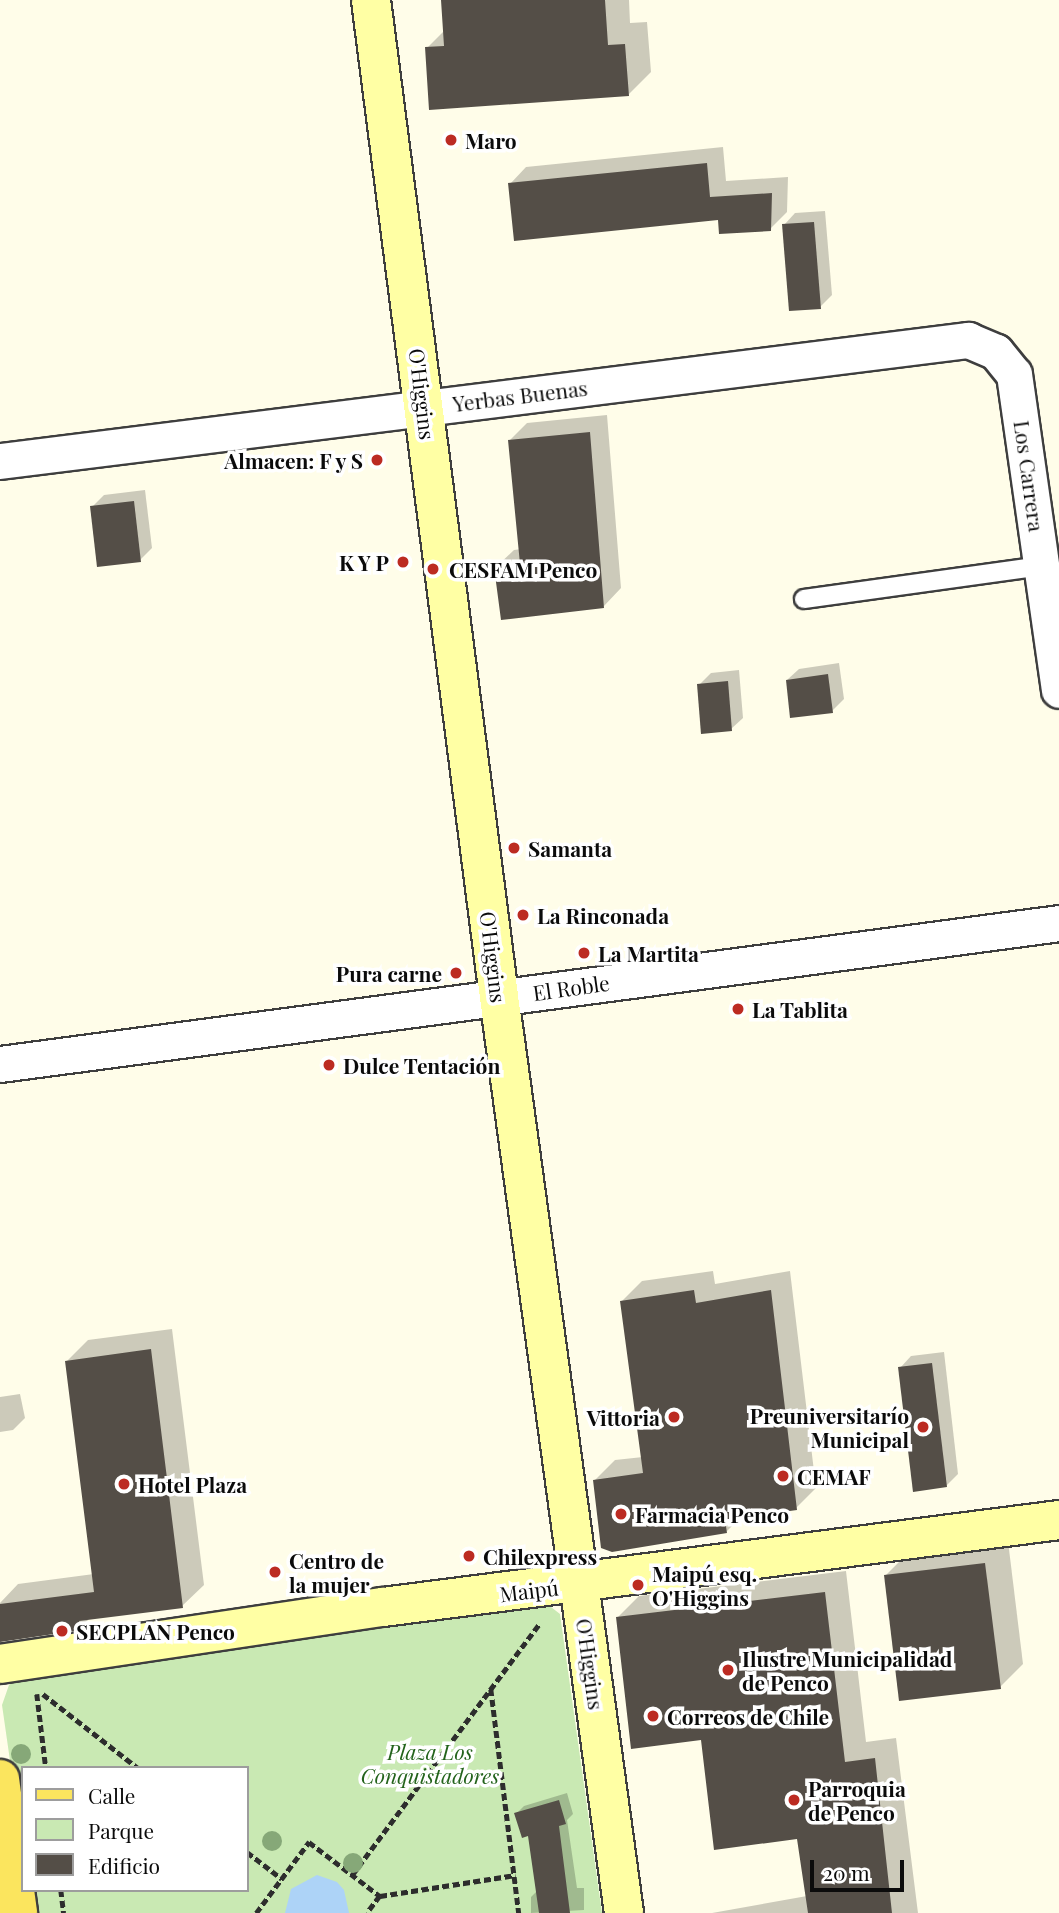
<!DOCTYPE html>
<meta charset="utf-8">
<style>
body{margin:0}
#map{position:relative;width:1059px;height:1913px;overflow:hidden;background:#fffde9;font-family:"Playfair Display",serif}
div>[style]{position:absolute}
.green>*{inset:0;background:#c9e9b3}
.water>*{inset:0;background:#add3f7}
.shadow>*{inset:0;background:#0003}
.building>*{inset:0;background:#544e47}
.path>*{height:4.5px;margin-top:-2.25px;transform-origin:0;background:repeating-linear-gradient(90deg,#2d2d2d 0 7px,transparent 0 10.5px)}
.roads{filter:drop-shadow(2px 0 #3e3e3e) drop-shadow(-2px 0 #3e3e3e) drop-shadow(0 2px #3e3e3e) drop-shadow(0 -2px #3e3e3e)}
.lane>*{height:18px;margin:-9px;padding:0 9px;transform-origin:9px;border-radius:9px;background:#fff}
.street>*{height:35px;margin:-17.5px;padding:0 17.5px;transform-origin:17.5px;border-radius:17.5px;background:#fff}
.secondary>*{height:38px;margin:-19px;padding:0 19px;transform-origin:19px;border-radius:19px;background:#ffffa4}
.primary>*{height:38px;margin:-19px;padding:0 19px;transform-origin:19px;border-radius:19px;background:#fbe55e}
.trees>*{width:20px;height:20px;margin:-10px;border-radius:50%;background:#86a878}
.dots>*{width:19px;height:19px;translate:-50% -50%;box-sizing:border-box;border:4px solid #fff;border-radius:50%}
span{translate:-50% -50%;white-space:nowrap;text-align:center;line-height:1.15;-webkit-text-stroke:7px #fff;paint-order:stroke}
.poi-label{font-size:21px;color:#0b0b0b;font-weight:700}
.left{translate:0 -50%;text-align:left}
.right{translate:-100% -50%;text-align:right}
.street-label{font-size:21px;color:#0b0b0b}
.park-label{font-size:21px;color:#23631b;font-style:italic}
.legend{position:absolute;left:21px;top:1766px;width:228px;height:126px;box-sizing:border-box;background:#fff;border:2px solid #9d9d9d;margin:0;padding:9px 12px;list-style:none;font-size:21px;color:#0b0b0b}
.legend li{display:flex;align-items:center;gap:14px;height:35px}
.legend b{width:35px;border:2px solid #9d9d9d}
.scale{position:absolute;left:810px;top:1860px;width:94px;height:32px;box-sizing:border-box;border:4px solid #0b0b0b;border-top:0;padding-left:9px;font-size:21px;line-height:24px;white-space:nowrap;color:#0b0b0b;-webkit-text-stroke:5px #fff;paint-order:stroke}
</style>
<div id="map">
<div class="green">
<div style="clip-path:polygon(538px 1597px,560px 1614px,602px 1913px,31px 1913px,28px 1890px,247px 1890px,247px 1768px,23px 1768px,23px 1851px,2px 1705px,9px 1685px,24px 1671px)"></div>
</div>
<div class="water">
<div style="clip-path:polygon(317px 1875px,337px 1882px,344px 1890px,349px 1913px,285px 1913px,291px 1889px)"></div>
</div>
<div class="shadow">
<div style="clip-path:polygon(443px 0,629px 0,630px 23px,647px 22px,651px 72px,628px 95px,427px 48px,445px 30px)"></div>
<div style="clip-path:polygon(723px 147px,726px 181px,788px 177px,787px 212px,770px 229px,510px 184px,526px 167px)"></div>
<div style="clip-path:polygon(825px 211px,832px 295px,820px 307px,784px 225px,795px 213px)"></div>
<div style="clip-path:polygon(607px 415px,621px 588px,604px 606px,496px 567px,514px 550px,521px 549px,509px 441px,527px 423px)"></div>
<div style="clip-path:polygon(145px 490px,152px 548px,140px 560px,92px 507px,104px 495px)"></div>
<div style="clip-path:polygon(839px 663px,844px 699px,832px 711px,787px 680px,799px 669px)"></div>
<div style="clip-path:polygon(739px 670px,743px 718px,731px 729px,699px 685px,711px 673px)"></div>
<div style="clip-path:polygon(713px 1271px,715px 1284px,790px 1271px,816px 1488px,796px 1508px,743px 1515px,726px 1532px,595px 1480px,615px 1460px,643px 1457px,622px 1301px,642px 1281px)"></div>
<div style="clip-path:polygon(172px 1329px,204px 1585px,182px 1606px,90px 1618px,80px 1628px,0 1618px,0 1603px,18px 1584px,94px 1574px,67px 1361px,88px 1340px)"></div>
<div style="clip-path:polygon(944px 1352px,958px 1474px,946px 1486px,900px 1368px,911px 1356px)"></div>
<div style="clip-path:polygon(20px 1394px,25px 1418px,13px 1430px,0 1432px,0 1397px)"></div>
<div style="clip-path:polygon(1008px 1541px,1023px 1664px,1000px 1687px,885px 1576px,908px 1553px)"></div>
<div style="clip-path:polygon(846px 1571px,866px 1742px,896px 1738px,918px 1913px,712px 1913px,807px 1896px,799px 1837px,703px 1739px,617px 1618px,639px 1596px)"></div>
<div style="clip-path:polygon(567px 1793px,573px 1814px,567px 1820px,577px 1888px,584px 1888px,584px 1910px,531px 1913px,531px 1897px,538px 1890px,529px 1833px,516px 1814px,524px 1806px)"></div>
</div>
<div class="building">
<div style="clip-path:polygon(441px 0,605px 0,608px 45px,625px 44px,629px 96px,429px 110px,425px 47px,444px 46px)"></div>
<div style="clip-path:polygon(707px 163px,710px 197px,772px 193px,771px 231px,719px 234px,718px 220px,514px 241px,508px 183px)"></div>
<div style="clip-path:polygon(814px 222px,821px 309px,789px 311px,782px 224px)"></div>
<div style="clip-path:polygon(590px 432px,604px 608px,501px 620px,494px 567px,520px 564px,508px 440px)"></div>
<div style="clip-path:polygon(134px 501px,141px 562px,97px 567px,90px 506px)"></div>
<div style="clip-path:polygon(828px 674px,833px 713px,790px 718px,786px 680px)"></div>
<div style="clip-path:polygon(728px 681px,732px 731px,701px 734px,697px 684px)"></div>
<div style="clip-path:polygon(694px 1290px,696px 1303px,771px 1290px,797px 1510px,725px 1520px,727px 1533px,612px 1552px,601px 1548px,593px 1480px,643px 1473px,620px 1301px)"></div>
<div style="clip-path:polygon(151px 1349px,183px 1608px,79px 1621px,81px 1630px,0 1642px,0 1604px,94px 1592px,65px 1361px)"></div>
<div style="clip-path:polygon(932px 1363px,947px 1487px,913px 1492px,898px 1367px)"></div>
<div style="clip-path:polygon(985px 1563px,1001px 1689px,899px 1701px,884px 1575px)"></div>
<div style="clip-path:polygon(825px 1592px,845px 1762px,875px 1758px,892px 1913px,808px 1913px,797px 1839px,714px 1850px,701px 1740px,631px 1749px,616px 1617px)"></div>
<div style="clip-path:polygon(559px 1800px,566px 1824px,559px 1826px,570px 1913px,539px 1913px,528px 1836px,522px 1838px,514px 1813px)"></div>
</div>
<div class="path">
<div style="left:491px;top:1689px;width:226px;rotate:82.9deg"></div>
<div style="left:37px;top:1694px;width:75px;rotate:83.1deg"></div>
<div style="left:43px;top:1694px;width:120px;rotate:37.9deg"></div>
<div style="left:247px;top:1852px;width:44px;rotate:37.6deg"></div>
<div style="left:352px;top:1875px;width:314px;rotate:-53.3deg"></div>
<div style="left:61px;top:1890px;width:23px;rotate:83deg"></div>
<div style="left:380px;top:1896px;width:137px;rotate:-8.8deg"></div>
<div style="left:256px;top:1913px;width:89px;rotate:-53.3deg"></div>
<div style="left:309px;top:1842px;width:89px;rotate:37.3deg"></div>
<div style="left:380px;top:1896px;width:21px;rotate:127deg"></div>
</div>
<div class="roads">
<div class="lane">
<div style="left:804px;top:599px;width:240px;rotate:-7.9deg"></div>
</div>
<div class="street">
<div style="left:0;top:461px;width:976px;rotate:-7.13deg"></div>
<div style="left:968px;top:340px;width:30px;rotate:23deg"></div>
<div style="left:996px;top:352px;width:28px;rotate:51deg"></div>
<div style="left:1014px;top:374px;width:319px;rotate:81.9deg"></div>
<div style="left:0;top:1064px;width:1068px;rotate:-7.58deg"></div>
</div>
<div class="secondary">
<div style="left:371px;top:0;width:1005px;rotate:82.68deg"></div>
<div style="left:499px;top:997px;width:924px;rotate:82.23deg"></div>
<div style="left:0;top:1664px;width:387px;rotate:-8.5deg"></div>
<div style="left:383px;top:1607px;width:682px;rotate:-7.33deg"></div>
</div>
<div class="primary">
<div style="left:0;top:1779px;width:135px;rotate:82.3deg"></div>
</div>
</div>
<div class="trees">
<div style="left:21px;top:1754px"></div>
<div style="left:272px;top:1841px"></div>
<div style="left:353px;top:1863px"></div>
</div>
<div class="dots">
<div style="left:451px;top:140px;background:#bc2b22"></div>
<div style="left:377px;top:460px;background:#bc2b22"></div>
<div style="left:403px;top:562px;background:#bc2b22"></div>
<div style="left:433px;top:569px;background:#bc2b22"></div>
<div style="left:514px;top:848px;background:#bc2b22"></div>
<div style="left:523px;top:915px;background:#bc2b22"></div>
<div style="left:584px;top:953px;background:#bc2b22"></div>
<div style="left:456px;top:973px;background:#bc2b22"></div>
<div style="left:738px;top:1009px;background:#bc2b22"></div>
<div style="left:329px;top:1065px;background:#bc2b22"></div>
<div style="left:674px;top:1417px;background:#bc2b22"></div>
<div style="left:923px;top:1427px;background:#bc2b22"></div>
<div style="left:783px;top:1476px;background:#bc2b22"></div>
<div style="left:124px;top:1484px;background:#bc2b22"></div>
<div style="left:621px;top:1514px;background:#bc2b22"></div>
<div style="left:469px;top:1556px;background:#bc2b22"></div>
<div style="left:275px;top:1572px;background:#bc2b22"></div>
<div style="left:638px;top:1585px;background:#bc2b22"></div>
<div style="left:62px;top:1631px;background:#bc2b22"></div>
<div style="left:728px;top:1670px;background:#bc2b22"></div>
<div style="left:653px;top:1716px;background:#bc2b22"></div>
<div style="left:794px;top:1800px;background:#bc2b22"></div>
</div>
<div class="poi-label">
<span class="left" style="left:465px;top:140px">Maro</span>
<span class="right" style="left:363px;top:460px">Almacen: F y S</span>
<span class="right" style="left:389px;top:562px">K Y P</span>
<span class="left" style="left:449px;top:569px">CESFAM Penco</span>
<span class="left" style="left:528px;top:848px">Samanta</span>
<span class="left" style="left:537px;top:915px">La Rinconada</span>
<span class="left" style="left:598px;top:953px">La Martita</span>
<span class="right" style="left:442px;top:973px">Pura carne</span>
<span class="left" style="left:752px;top:1009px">La Tablita</span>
<span class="left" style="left:343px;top:1065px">Dulce Tentación</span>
<span class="right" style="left:909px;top:1427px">Preuniversitarío<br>Municipal</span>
<span class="right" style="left:660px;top:1417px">Vittoria</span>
<span class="left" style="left:797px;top:1476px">CEMAF</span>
<span class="left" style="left:138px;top:1484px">Hotel Plaza</span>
<span class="left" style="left:635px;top:1514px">Farmacia Penco</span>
<span class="left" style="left:483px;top:1556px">Chilexpress</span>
<span class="left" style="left:289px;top:1572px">Centro de<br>la mujer</span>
<span class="left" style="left:652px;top:1585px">Maipú esq.<br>O'Higgins</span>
<span class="left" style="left:76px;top:1631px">SECPLAN Penco</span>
<span class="left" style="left:742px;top:1670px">Ilustre Municipalidad<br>de Penco</span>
<span class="left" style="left:667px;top:1716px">Correos de Chile</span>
<span class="left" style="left:808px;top:1800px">Parroquia<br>de Penco</span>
</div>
<div class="street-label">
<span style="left:423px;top:394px;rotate:83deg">O'Higgins</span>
<span style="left:520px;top:395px;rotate:-7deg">Yerbas Buenas</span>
<span style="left:1030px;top:476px;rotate:82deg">Los Carrera</span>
<span style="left:494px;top:957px;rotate:83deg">O'Higgins</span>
<span style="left:571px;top:987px;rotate:-8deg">El Roble</span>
<span style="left:529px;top:1590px;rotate:-7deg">Maipú</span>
<span style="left:591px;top:1664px;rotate:82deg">O'Higgins</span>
</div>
<div class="park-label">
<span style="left:430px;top:1763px">Plaza Los<br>Conquistadores</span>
</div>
<ul class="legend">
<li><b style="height:9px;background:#fbe55e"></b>Calle</li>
<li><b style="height:19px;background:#c9e9b3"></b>Parque</li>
<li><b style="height:19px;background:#544e47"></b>Edificio</li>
</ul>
<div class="scale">20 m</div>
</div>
